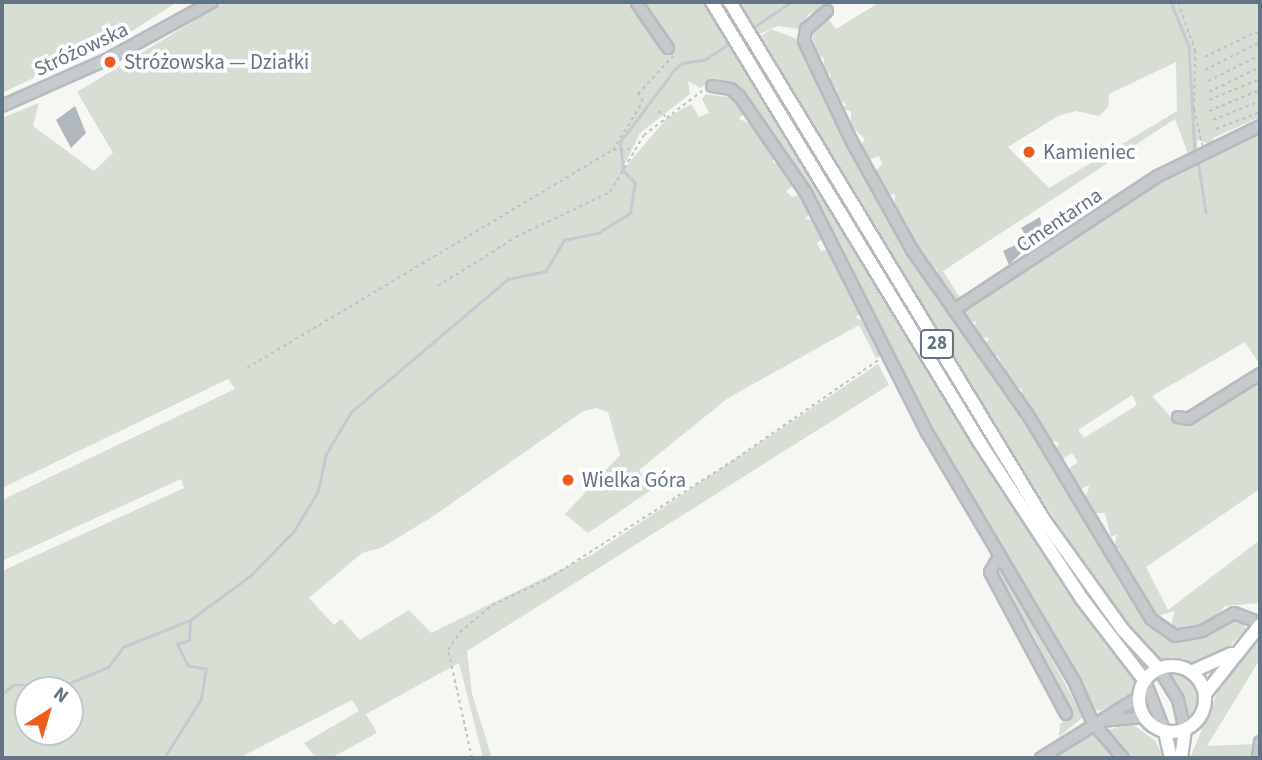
<!DOCTYPE html>
<meta charset="utf-8">
<style>
body{margin:0}
#map{position:relative;width:1262px;height:760px;overflow:hidden;background:#f6f7f3;font-family:"Source Sans 3",sans-serif}
div>[style]{position:absolute}
.green>*{inset:0;background:#d7dfd4}
.stream>*{height:2.5px;margin:-1.25px;padding:0 1.25px;transform-origin:1.25px;border-radius:1.25px;background:#c2cbd1}
.building>*{inset:0;background:#b0b7bd}
.path>*{height:2px;margin-top:-1px;transform-origin:0;background:repeating-linear-gradient(90deg,#bfc1c4 0 3.5px,transparent 0 7px)}
.roads{filter:drop-shadow(2px 0 #b7bbbf) drop-shadow(-2px 0 #b7bbbf) drop-shadow(0 2px #b7bbbf) drop-shadow(0 -2px #b7bbbf)}
.minor>*{height:10px;margin:-5px;padding:0 5px;transform-origin:5px;border-radius:5px;background:#c6cacd}
.major>*{height:12px;margin:-6px;padding:0 6px;transform-origin:6px;border-radius:6px;background:#fff}
.major>.ring{margin:-6px;padding:0;box-sizing:content-box;background:none;border:12px solid #fff;border-radius:50%}
.dots>*{width:19px;height:19px;translate:-50% -50%;box-sizing:border-box;border:4px solid #fff;border-radius:50%}
span{translate:-50% -50%;white-space:nowrap;text-align:center;line-height:1.15;-webkit-text-stroke:7px #fff;paint-order:stroke}
.shield-label span{padding:2px 5px;background:#fff;border:2px solid;border-radius:5px;-webkit-text-stroke-width:0}
.shield-label{font-size:19px;color:#637486;font-weight:700}
.street-label{font-size:21px;color:#637486}
.poi-label{font-size:21px;color:#637486}
.left{translate:0 -50%;text-align:left}
.frame{position:absolute;inset:0;border:4px solid #637486;pointer-events:none}
.north{position:absolute;left:14px;top:676px;width:70px;height:70px;box-sizing:border-box;background:#fff;border:2px solid #c1c7cf;border-radius:50%;rotate:37deg;font-size:19px;font-weight:700;line-height:28px;text-align:center;color:#637486}
.north::after{content:'';display:block;margin:auto;width:24px;height:32px;background:#ee5d1b;clip-path:polygon(50% 0,100% 100%,50% 72%,0 100%)}
</style>
<div id="map">
<div class="green">
<div style="clip-path:polygon(2px 2px,177px 2px,132px 31px,2px 93px)"></div>
<div style="clip-path:polygon(evenodd,225px 2px,626px 2px,665px 50px,672px 43px,642px 2px,704px 2px,979px 452px,1078px 604px,1137px 677px,1132px 697px,1099px 711px,1092px 707px,942px 450px,800px 178px,745px 91px,716px 78px,700px 88px,688px 81px,690px 94px,640px 133px,621px 172px,667px 118px,691px 104px,699px 117px,709px 113px,702px 99px,706px 94px,734px 98px,745px 112px,739px 119px,751px 124px,773px 151px,773px 162px,785px 169px,787px 180px,792px 179px,794px 185px,786px 191px,792px 197px,801px 194px,810px 213px,805px 219px,814px 220px,824px 238px,817px 243px,821px 251px,830px 249px,861px 312px,856px 318px,867px 322px,881px 356px,876px 358px,859px 325px,728px 398px,639px 470px,651px 490px,588px 533px,565px 514px,620px 455px,608px 412px,596px 408px,582px 412px,432px 517px,381px 548px,362px 553px,309px 598px,334px 625px,341px 619px,360px 640px,409px 610px,431px 633px,593px 554px,878px 364px,889px 385px,467px 651px,472px 694px,492px 758px,483px 758px,459px 663px,366px 714px,377px 733px,331px 758px,316px 758px,304px 743px,359px 711px,352px 700px,239px 758px,2px 758px,2px 571px,184px 488px,181px 479px,2px 561px,2px 500px,235px 389px,228px 379px,2px 488px,2px 118px,39px 103px,33px 126px,94px 171px,113px 153px,77px 92px,225px 2px,28px 690px,70px 690px,70px 732px,28px 732px,28px 690px)"></div>
<div style="clip-path:polygon(739px 2px,836px 2px,809px 14px,798px 29px,778px 26px,759px 34px)"></div>
<div style="clip-path:polygon(evenodd,880px 2px,1260px 2px,1260px 117px,1213px 138px,1212px 145px,1197px 140px,1198px 152px,1189px 157px,1175px 119px,943px 271px,962px 301px,954px 304px,937px 280px,937px 269px,929px 268px,895px 213px,895px 194px,887px 195px,874px 173px,882px 164px,879px 156px,868px 160px,861px 145px,865px 139px,851px 126px,851px 111px,842px 109px,846px 104px,835px 97px,838px 88px,832px 92px,830px 73px,823px 74px,824px 58px,812px 52px,813px 30px,826px 16px,836px 29px,880px 2px,1176px 62px,1177px 111px,1049px 188px,1008px 147px,1058px 116px,1076px 111px,1099px 116px,1108px 107px,1109px 94px,1176px 62px)"></div>
<div style="clip-path:polygon(771px 29px,797px 39px,973px 347px,1050px 453px,1144px 622px,1164px 638px,1185px 640px,1241px 619px,1246px 629px,1221px 656px,1193px 667px,1152px 658px,1102px 592px,979px 402px,761px 36px)"></div>
<div style="clip-path:polygon(evenodd,1260px 130px,1260px 365px,1245px 342px,1152px 396px,1177px 424px,1185px 425px,1260px 378px,1260px 489px,1146px 567px,1168px 610px,1260px 540px,1260px 603px,1225px 606px,1213px 621px,1179px 630px,1171px 628px,1174px 611px,1156px 617px,1119px 557px,1120px 549px,1114px 549px,1117px 534px,1111px 537px,1105px 513px,1093px 513px,1085px 498px,1090px 485px,1079px 489px,1068px 469px,1078px 462px,1072px 453px,1062px 459px,1056px 450px,1059px 442px,1049px 440px,1020px 396px,1023px 390px,1010px 383px,998px 356px,991px 356px,985px 346px,989px 338px,977px 337px,972px 328px,977px 322px,967px 322px,963px 314px,967px 305px,1135px 195px,1260px 130px,1132px 395px,1137px 405px,1084px 438px,1078px 430px,1132px 395px)"></div>
<div style="clip-path:polygon(1000px 564px,1083px 717px,1059px 737px,1060px 724px,1071px 715px,1034px 636px,996px 575px)"></div>
<div style="clip-path:polygon(1260px 640px,1260px 659px,1207px 746px,1256px 744px,1254px 758px,1190px 758px,1221px 683px)"></div>
<div style="clip-path:polygon(1168px 673px,1181px 674px,1197px 689px,1197px 711px,1187px 721px)"></div>
<div style="clip-path:polygon(1132px 724px,1155px 740px,1164px 758px,1129px 758px,1102px 731px)"></div>
<div style="clip-path:polygon(1094px 734px,1118px 758px,1055px 758px,1090px 735px)"></div>
</div>
<div class="stream">
<div style="left:1171px;top:2px;width:48px;rotate:67.8deg"></div>
<div style="left:1189px;top:46px;width:107px;rotate:86.8deg"></div>
<div style="left:751px;top:29px;width:48px;rotate:-34deg"></div>
<div style="left:1198px;top:161px;width:52px;rotate:81.1deg"></div>
<div style="left:2px;top:694px;width:14px;rotate:-39deg"></div>
<div style="left:13px;top:685px;width:52px"></div>
<div style="left:65px;top:685px;width:47px;rotate:-22.7deg"></div>
<div style="left:108px;top:667px;width:25px;rotate:-53deg"></div>
<div style="left:123px;top:647px;width:72px;rotate:-21.9deg"></div>
<div style="left:164px;top:758px;width:70px;rotate:-57.9deg"></div>
<div style="left:201px;top:699px;width:30px;rotate:-81deg"></div>
<div style="left:206px;top:669px;width:18px;rotate:-171deg"></div>
<div style="left:188px;top:666px;width:25px;rotate:-117deg"></div>
<div style="left:177px;top:644px;width:13px;rotate:-18deg"></div>
<div style="left:189px;top:640px;width:20px;rotate:-87deg"></div>
<div style="left:190px;top:620px;width:74px;rotate:-36.3deg"></div>
<div style="left:250px;top:576px;width:63px;rotate:-45.6deg"></div>
<div style="left:294px;top:531px;width:47px;rotate:-59deg"></div>
<div style="left:318px;top:491px;width:38px;rotate:-78deg"></div>
<div style="left:326px;top:454px;width:49px;rotate:-59.2deg"></div>
<div style="left:351px;top:412px;width:206px;rotate:-40.3deg"></div>
<div style="left:508px;top:279px;width:39px;rotate:-12deg"></div>
<div style="left:546px;top:271px;width:36px;rotate:-60deg"></div>
<div style="left:564px;top:240px;width:35px;rotate:-12deg"></div>
<div style="left:598px;top:233px;width:38px;rotate:-32deg"></div>
<div style="left:630px;top:213px;width:30px;rotate:-81deg"></div>
<div style="left:635px;top:183px;width:17px;rotate:-135deg"></div>
<div style="left:623px;top:171px;width:29px;rotate:-96deg"></div>
<div style="left:620px;top:142px;width:90px;rotate:-53.1deg"></div>
<div style="left:674px;top:70px;width:11px;rotate:-41deg"></div>
<div style="left:682px;top:63px;width:24px;rotate:-9deg"></div>
<div style="left:706px;top:59px;width:30px;rotate:-34deg"></div>
</div>
<div class="building">
<div style="clip-path:polygon(75px 106px,86px 133px,71px 148px,56px 120px)"></div>
<div style="clip-path:polygon(1040px 217px,1043px 231px,1009px 265px,1003px 251px,1028px 239px,1021px 228px)"></div>
</div>
<div class="path">
<div style="left:1178px;top:2px;width:51px;rotate:70.5deg"></div>
<div style="left:1195px;top:50px;width:59px;rotate:91deg"></div>
<div style="left:1194px;top:109px;width:37px;rotate:77deg"></div>
<div style="left:1205px;top:57px;width:57px;rotate:-26.1deg"></div>
<div style="left:1256px;top:32px;width:5px;rotate:37deg"></div>
<div style="left:1205px;top:70px;width:62px;rotate:-27deg"></div>
<div style="left:1208px;top:81px;width:58px;rotate:-26.6deg"></div>
<div style="left:1209px;top:92px;width:57px;rotate:-26.1deg"></div>
<div style="left:1209px;top:100px;width:55px;rotate:-22.4deg"></div>
<div style="left:658px;top:111px;width:9px;rotate:36deg"></div>
<div style="left:1209px;top:111px;width:55px;rotate:-22.4deg"></div>
<div style="left:1213px;top:120px;width:51px;rotate:-22deg"></div>
<div style="left:1216px;top:129px;width:47px;rotate:-21.1deg"></div>
<div style="left:613px;top:150px;width:18px;rotate:-3deg"></div>
<div style="left:438px;top:286px;width:92px;rotate:-32.1deg"></div>
<div style="left:516px;top:237px;width:104px;rotate:-25.6deg"></div>
<div style="left:610px;top:192px;width:66px;rotate:-59.2deg"></div>
<div style="left:644px;top:135px;width:73px;rotate:-37.2deg"></div>
<div style="left:247px;top:368px;width:426px;rotate:-30.8deg"></div>
<div style="left:613px;top:150px;width:57px;rotate:-58.5deg"></div>
<div style="left:643px;top:101px;width:9px;rotate:-126deg"></div>
<div style="left:638px;top:94px;width:52px;rotate:-47.4deg"></div>
<div style="left:1143px;top:728px;width:12px;rotate:35deg"></div>
<div style="left:472px;top:758px;width:111px;rotate:-102.5deg"></div>
<div style="left:448px;top:650px;width:22px;rotate:-56deg"></div>
<div style="left:460px;top:632px;width:42px;rotate:-40.2deg"></div>
<div style="left:492px;top:605px;width:62px;rotate:-24.9deg"></div>
<div style="left:548px;top:579px;width:217px;rotate:-32.6deg"></div>
<div style="left:731px;top:462px;width:181px;rotate:-34.7deg"></div>
</div>
<div class="roads">
<div class="minor">
<div style="left:636px;top:2px;width:56px;rotate:55.2deg"></div>
<div style="left:827px;top:11px;width:28px;rotate:139deg"></div>
<div style="left:806px;top:29px;width:12px;rotate:99deg"></div>
<div style="left:804px;top:41px;width:112px;rotate:64.6deg"></div>
<div style="left:852px;top:142px;width:124px;rotate:60.9deg"></div>
<div style="left:912px;top:250px;width:202px;rotate:54.9deg"></div>
<div style="left:1028px;top:415px;width:238px;rotate:58.9deg"></div>
<div style="left:1151px;top:619px;width:29px;rotate:35deg"></div>
<div style="left:1175px;top:636px;width:27px;rotate:-10deg"></div>
<div style="left:1202px;top:631px;width:37px;rotate:-29deg"></div>
<div style="left:1234px;top:613px;width:28px;rotate:21deg"></div>
<div style="left:712px;top:86px;width:19px;rotate:9deg"></div>
<div style="left:731px;top:89px;width:12px;rotate:42deg"></div>
<div style="left:740px;top:97px;width:116px;rotate:55.5deg"></div>
<div style="left:806px;top:193px;width:270px;rotate:63.2deg"></div>
<div style="left:928px;top:434px;width:289px;rotate:59.4deg"></div>
<div style="left:1075px;top:683px;width:44px;rotate:65.8deg"></div>
<div style="left:1093px;top:723px;width:46px;rotate:49.4deg"></div>
<div style="left:2px;top:106px;width:114px;rotate:-23.9deg"></div>
<div style="left:106px;top:60px;width:121px;rotate:-28.7deg"></div>
<div style="left:954px;top:310px;width:244px;rotate:-33.3deg"></div>
<div style="left:1158px;top:176px;width:114px;rotate:-26.1deg"></div>
<div style="left:1178px;top:417px;width:10px;rotate:11deg"></div>
<div style="left:1188px;top:419px;width:85px;rotate:-32deg"></div>
<div style="left:1000px;top:555px;width:20px;rotate:120deg"></div>
<div style="left:990px;top:572px;width:161px;rotate:61.8deg"></div>
<div style="left:1159px;top:669px;width:36px;rotate:58deg"></div>
<div style="left:1178px;top:700px;width:31px;rotate:77deg"></div>
<div style="left:1145px;top:681px;width:55px;rotate:68.6deg"></div>
<div style="left:1101px;top:721px;width:43px;rotate:-5.3deg"></div>
<div style="left:1041px;top:758px;width:115px;rotate:-31.9deg"></div>
<div style="left:1258px;top:758px;width:16px;rotate:-83deg"></div>
</div>
<div class="major">
<div style="left:712px;top:2px;width:516px;rotate:58.71deg"></div>
<div style="left:980px;top:443px;width:186px;rotate:56.8deg"></div>
<div style="left:1082px;top:599px;width:103px;rotate:52.5deg"></div>
<div style="left:730px;top:2px;width:606px;rotate:58.78deg"></div>
<div style="left:1044px;top:520px;width:135px;rotate:54.3deg"></div>
<div style="left:1123px;top:630px;width:53px;rotate:47.3deg"></div>
<div class="ring" style="left:1139px;top:666px;width:54px;height:54px"></div>
<div style="left:1191px;top:672px;width:44px;rotate:-24.2deg"></div>
<div style="left:1205px;top:694px;width:88px;rotate:-51.4deg"></div>
<div style="left:1165px;top:732px;width:27px;rotate:77deg"></div>
<div style="left:1181px;top:758px;width:28px;rotate:-82deg"></div>
</div>
</div>
<div class="dots">
<div style="left:110px;top:62px;background:#ee5d1b"></div>
<div style="left:1029px;top:152px;background:#ee5d1b"></div>
<div style="left:568px;top:480px;background:#ee5d1b"></div>
</div>
<div class="shield-label">
<span style="left:937px;top:344px">28</span>
</div>
<div class="street-label">
<span style="left:81px;top:49px;rotate:-25deg">Stróżowska</span>
<span style="left:1059px;top:220px;rotate:-34deg">Cmentarna</span>
</div>
<div class="poi-label">
<span class="left" style="left:124px;top:62px">Stróżowska — Działki</span>
<span class="left" style="left:1043px;top:152px">Kamieniec</span>
<span class="left" style="left:582px;top:480px">Wielka Góra</span>
</div>
<div class="frame"></div>
<div class="north">N</div>
</div>
